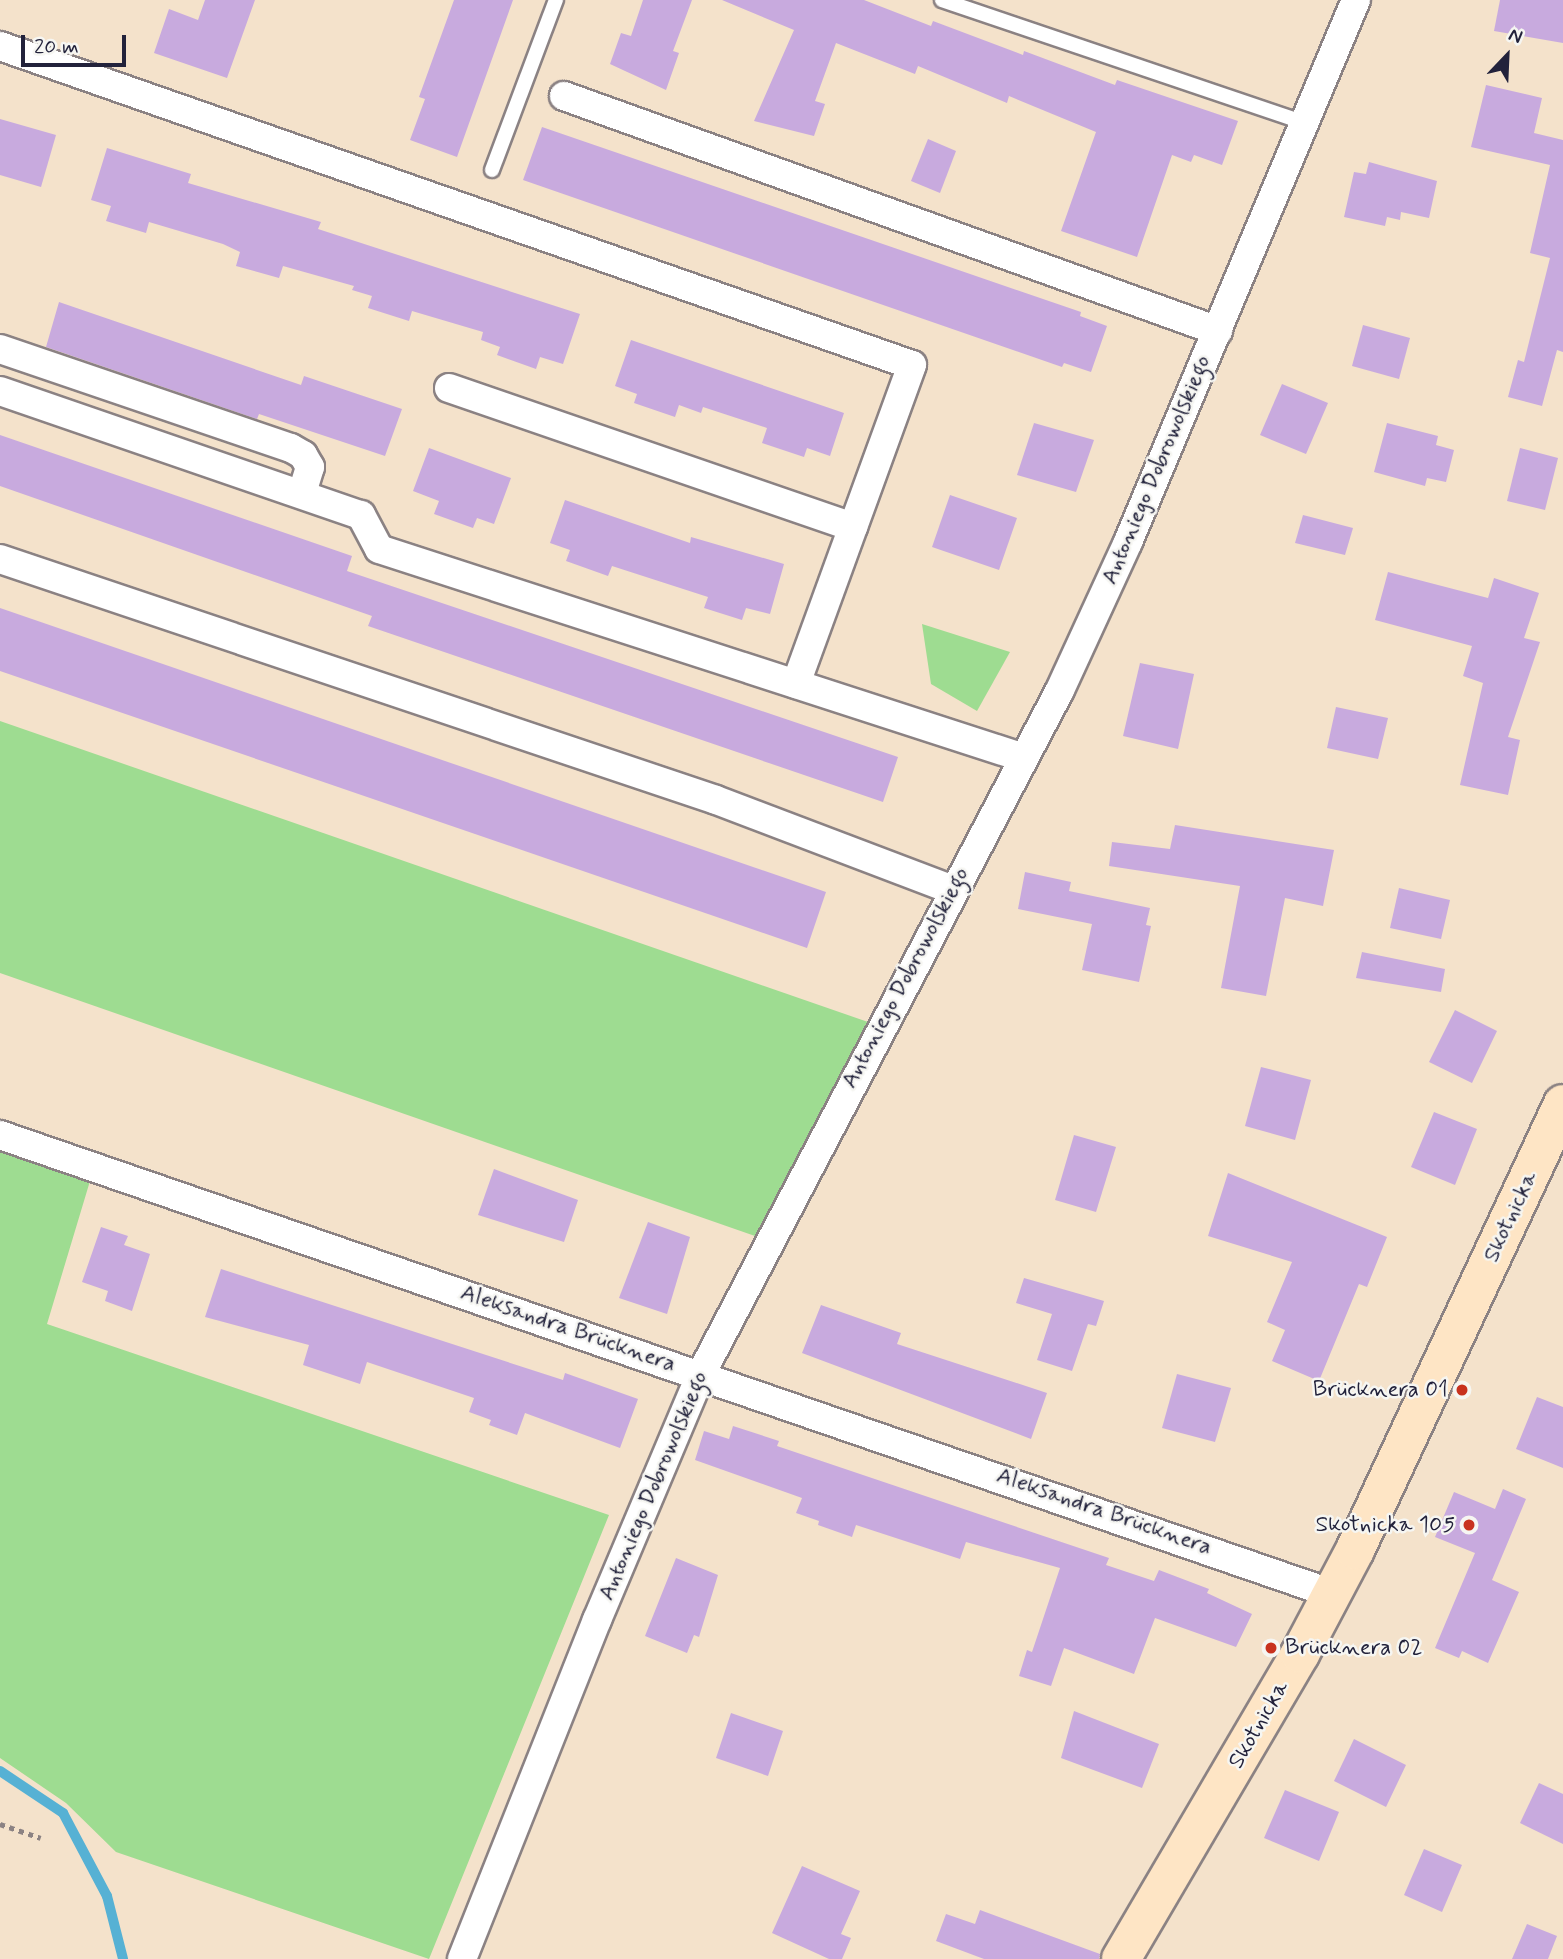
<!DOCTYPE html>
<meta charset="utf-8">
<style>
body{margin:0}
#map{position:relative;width:1563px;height:1959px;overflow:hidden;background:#f4e2cb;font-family:Mynerve,sans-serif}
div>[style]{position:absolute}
.green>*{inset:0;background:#9edc91}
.stream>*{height:10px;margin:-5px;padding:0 5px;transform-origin:5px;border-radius:5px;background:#56b1d4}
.building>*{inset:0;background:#c8aade}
.path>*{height:4.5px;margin-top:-2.25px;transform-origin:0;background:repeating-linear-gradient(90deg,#8b8283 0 5px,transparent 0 10px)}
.roads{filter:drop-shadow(2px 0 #8b8283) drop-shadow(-2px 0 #8b8283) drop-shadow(0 2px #8b8283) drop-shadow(0 -2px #8b8283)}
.lane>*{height:14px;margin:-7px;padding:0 7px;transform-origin:7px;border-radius:7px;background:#fff}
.street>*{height:28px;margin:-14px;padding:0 14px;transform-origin:14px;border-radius:14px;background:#fff}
.secondary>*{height:38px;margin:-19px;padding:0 19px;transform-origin:19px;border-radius:19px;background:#fee5c5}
.dots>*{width:19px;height:19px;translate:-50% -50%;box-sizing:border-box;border:4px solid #f6f6f2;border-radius:50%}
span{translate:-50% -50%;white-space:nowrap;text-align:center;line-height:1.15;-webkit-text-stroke:5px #f6f6f2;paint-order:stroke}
.street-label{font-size:23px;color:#22223b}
.poi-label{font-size:23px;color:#22223b}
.right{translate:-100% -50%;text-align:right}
.left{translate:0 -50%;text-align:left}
.north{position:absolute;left:1472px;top:21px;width:70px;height:70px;-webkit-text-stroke:5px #f6f6f2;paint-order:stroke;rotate:23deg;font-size:19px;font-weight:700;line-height:28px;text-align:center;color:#22223b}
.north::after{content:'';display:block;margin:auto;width:24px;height:32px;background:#22223b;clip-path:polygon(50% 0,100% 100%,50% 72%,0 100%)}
.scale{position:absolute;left:21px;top:35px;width:105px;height:32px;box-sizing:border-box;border:4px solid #22223b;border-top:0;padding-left:9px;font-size:21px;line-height:24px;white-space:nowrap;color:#22223b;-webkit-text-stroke:5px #f6f6f2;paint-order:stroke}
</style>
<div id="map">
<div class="green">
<div style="clip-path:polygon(922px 624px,1010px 652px,977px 711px,931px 684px)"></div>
<div style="clip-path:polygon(0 721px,868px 1022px,755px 1236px,0 973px)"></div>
<div style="clip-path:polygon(0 1150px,90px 1181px,47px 1324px,609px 1515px,429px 1959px,116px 1852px,66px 1803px,0 1758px)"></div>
</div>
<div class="stream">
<div style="left:0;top:1771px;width:76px;rotate:33.7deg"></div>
<div style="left:63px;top:1813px;width:94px;rotate:62.1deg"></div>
<div style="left:107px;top:1896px;width:65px;rotate:75.7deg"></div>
</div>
<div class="building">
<div style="clip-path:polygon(205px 0,255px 0,227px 78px,154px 53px,169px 9px,198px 20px)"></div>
<div style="clip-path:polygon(454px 0,513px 0,457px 157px,410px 140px,425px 99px,419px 97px)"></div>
<div style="clip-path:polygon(643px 0,692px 0,673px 51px,679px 53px,666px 90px,610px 64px,621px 33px,631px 36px)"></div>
<div style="clip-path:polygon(722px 0,864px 0,931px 26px,933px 21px,1023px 55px,1024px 51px,1115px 85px,1117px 80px,1238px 121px,1222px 165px,1194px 155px,1191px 162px,1172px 155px,1137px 257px,1061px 231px,1096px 132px,1009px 96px,1007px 103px,918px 66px,915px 74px,836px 43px,815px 101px,825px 104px,814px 136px,754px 121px,794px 30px)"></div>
<div style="clip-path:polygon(1500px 0,1563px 0,1563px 43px,1494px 31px)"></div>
<div style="clip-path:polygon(1486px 85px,1542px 98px,1534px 133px,1563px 140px,1563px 352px,1557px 350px,1542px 406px,1508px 397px,1518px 360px,1524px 362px,1550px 258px,1530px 253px,1550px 165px,1471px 147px)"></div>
<div style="clip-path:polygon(0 119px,56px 135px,41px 187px,0 175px)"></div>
<div style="clip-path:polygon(542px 127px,1081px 312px,1080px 316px,1107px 326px,1091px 372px,1064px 363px,1062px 367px,523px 180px)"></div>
<div style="clip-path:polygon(928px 139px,956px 151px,940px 193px,911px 181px)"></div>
<div style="clip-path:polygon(107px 148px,191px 174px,188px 183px,321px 222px,318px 229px,580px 314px,563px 364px,540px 357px,536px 369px,497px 355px,500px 347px,481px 340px,483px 332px,412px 311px,409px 321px,368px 308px,372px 296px,352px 290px,354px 286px,283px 266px,279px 278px,236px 266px,240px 252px,223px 244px,149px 222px,146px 233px,106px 221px,111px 206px,91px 200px)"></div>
<div style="clip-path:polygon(1369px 162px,1437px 181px,1429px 218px,1401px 212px,1400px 220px,1387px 217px,1385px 226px,1344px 217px,1354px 172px,1366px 174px)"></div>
<div style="clip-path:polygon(59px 302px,301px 385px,304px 376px,402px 409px,385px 456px,259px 414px,257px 419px,46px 347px)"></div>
<div style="clip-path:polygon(1363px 325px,1410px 338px,1399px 379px,1352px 366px)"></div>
<div style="clip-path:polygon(631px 340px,844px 413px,830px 456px,807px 448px,804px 457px,762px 443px,767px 428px,703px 407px,701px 413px,679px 405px,675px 417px,634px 403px,637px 394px,615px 386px)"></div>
<div style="clip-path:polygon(1282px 384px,1328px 403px,1306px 454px,1260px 435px)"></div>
<div style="clip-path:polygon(1034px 423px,1094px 440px,1076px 492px,1017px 475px)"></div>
<div style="clip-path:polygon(1387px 423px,1438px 436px,1436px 445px,1454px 450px,1446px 482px,1427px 478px,1425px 486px,1374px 472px)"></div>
<div style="clip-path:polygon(0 435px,352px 556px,347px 571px,898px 757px,883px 802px,368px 626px,372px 616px,0 486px)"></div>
<div style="clip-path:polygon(429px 448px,511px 478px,494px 524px,477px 518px,473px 528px,434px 514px,439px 501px,413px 491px)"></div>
<div style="clip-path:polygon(1520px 448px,1558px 458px,1545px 510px,1507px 501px)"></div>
<div style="clip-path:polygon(950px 495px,1017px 518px,999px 570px,932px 547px)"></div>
<div style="clip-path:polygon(565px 500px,690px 543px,691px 537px,784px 564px,770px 614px,746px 608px,742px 620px,704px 608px,708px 597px,612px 566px,608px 576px,566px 561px,570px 550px,550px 543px)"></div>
<div style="clip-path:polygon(1303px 515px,1353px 528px,1345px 555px,1295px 543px)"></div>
<div style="clip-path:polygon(1388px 572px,1488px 598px,1494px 578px,1539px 593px,1524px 638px,1540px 642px,1508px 737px,1520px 740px,1508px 795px,1460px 785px,1483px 683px,1463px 676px,1472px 646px,1375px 620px)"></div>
<div style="clip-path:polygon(0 608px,826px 892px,807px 948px,0 671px)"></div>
<div style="clip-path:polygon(1140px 663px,1194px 674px,1178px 749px,1123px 736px)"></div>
<div style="clip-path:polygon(1336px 707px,1388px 718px,1378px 759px,1327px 748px)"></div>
<div style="clip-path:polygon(1175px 825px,1334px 850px,1323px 906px,1285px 898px,1266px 996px,1221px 988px,1240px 886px,1109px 866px,1112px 842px,1170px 849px)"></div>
<div style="clip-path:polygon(1025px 872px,1071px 882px,1069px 891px,1150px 908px,1146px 925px,1151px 926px,1139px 982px,1082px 970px,1092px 924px,1018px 909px)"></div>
<div style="clip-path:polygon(1399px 888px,1450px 900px,1441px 939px,1390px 928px)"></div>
<div style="clip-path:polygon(1362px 952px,1445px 969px,1441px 992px,1356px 978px)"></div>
<div style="clip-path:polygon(1455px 1010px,1497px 1031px,1472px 1083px,1429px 1062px)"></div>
<div style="clip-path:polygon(1261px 1067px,1311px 1080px,1295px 1140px,1245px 1126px)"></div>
<div style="clip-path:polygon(1434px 1112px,1477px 1129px,1455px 1185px,1411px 1167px)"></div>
<div style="clip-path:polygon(1074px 1135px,1116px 1147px,1096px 1212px,1055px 1200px)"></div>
<div style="clip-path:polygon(494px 1169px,578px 1200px,564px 1242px,478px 1215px)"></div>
<div style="clip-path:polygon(1228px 1173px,1387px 1237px,1367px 1287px,1359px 1284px,1319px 1381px,1272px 1361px,1285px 1330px,1267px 1322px,1292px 1262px,1208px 1236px)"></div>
<div style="clip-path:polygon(648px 1222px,690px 1237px,667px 1314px,619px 1298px)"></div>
<div style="clip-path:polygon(101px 1227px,128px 1236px,124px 1245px,150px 1254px,132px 1311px,105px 1301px,108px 1291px,82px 1282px)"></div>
<div style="clip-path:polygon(221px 1269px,563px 1380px,565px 1373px,638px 1399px,620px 1448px,525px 1413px,517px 1435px,489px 1425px,491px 1420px,469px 1412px,474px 1398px,367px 1362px,360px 1384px,303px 1365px,309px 1345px,205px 1317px)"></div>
<div style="clip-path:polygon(1024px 1278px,1104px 1301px,1096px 1326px,1088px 1324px,1072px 1371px,1037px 1360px,1052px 1314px,1016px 1303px)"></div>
<div style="clip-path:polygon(821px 1305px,901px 1333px,897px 1344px,1047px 1393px,1031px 1439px,802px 1353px)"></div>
<div style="clip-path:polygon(1177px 1374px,1231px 1388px,1215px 1442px,1162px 1428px)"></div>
<div style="clip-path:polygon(1537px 1397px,1563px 1407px,1563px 1468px,1516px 1449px)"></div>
<div style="clip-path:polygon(733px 1426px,779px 1441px,777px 1446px,1109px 1558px,1106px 1565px,1154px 1581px,1159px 1570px,1209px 1589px,1207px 1593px,1252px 1614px,1236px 1647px,1155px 1618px,1134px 1674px,1064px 1648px,1051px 1686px,1019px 1676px,1027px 1650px,1032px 1652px,1060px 1568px,966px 1542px,960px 1559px,856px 1525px,852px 1537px,818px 1525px,819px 1521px,796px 1513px,802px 1498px,695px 1460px,704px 1431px,729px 1439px)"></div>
<div style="clip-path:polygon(1503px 1489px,1526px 1499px,1492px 1580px,1519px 1592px,1488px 1663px,1462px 1651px,1459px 1658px,1435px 1648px,1475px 1553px,1435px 1537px,1454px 1492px,1495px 1509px)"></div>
<div style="clip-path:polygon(676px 1558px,718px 1575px,699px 1637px,694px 1635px,687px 1653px,645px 1636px)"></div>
<div style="clip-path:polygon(1074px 1711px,1159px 1744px,1142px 1788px,1061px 1758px)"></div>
<div style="clip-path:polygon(731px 1713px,783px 1731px,768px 1776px,716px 1758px)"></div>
<div style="clip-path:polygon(1354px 1739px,1406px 1765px,1386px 1807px,1334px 1781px)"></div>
<div style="clip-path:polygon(1539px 1783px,1563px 1794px,1563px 1844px,1520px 1823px)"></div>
<div style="clip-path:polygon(1285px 1790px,1339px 1812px,1319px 1861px,1264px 1838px)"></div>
<div style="clip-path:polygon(1424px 1849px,1462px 1865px,1442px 1912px,1404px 1895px)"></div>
<div style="clip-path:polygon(802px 1866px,860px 1891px,841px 1934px,851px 1938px,842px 1959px,829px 1959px,772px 1933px)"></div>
<div style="clip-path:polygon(980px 1910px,1100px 1954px,1099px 1959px,984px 1959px,936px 1941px,946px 1914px,975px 1924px)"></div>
<div style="clip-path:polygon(1527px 1924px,1557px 1936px,1548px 1959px,1512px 1959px)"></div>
</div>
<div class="path">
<div style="left:0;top:1824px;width:43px;rotate:18.9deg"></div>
</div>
<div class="roads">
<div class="lane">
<div style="left:942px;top:0;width:384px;rotate:18.7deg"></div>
<div style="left:492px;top:170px;width:182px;rotate:-69.4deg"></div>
</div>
<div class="street">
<div style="left:0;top:46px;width:966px;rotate:19.28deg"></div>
<div style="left:912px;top:365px;width:172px;rotate:110deg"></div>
<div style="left:564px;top:96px;width:695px;rotate:19.76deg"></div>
<div style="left:0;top:349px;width:307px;rotate:18.8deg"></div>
<div style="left:291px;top:448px;width:14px;rotate:30deg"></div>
<div style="left:303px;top:455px;width:14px;rotate:60deg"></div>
<div style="left:310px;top:467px;width:28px;rotate:107deg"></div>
<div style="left:449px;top:388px;width:427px;rotate:19deg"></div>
<div style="left:853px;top:527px;width:167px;rotate:110deg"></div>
<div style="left:0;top:391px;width:382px;rotate:19deg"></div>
<div style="left:361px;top:515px;width:38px;rotate:62deg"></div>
<div style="left:379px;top:549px;width:675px;rotate:17.95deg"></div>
<div style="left:0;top:559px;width:755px;rotate:18.6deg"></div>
<div style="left:716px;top:800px;width:254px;rotate:20.8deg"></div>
<div style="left:0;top:1135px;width:1410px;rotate:19deg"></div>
<div style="left:462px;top:1959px;width:365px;rotate:-68.3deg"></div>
<div style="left:597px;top:1620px;width:267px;rotate:-67.1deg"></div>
<div style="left:701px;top:1374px;width:772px;rotate:-62.31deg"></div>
<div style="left:1060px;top:690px;width:163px;rotate:-65.3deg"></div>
<div style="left:1128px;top:542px;width:588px;rotate:-67.19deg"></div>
</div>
<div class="secondary">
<div style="left:1121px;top:1959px;width:354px;rotate:-59.6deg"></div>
<div style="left:1300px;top:1654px;width:118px;rotate:-62.1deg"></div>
<div style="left:1355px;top:1550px;width:492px;rotate:-65deg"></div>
</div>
</div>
<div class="dots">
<div style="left:1462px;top:1390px;background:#c8321e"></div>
<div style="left:1469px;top:1525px;background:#c8321e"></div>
<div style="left:1271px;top:1648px;background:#c8321e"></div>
</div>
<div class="street-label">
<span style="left:1157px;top:470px;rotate:-67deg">Antoniego Dobrowolskiego</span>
<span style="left:906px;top:978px;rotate:-62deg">Antoniego Dobrowolskiego</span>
<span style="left:1511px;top:1217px;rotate:-65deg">Skotnicka</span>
<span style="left:568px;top:1329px;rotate:19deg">Aleksandra Brücknera</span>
<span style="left:654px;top:1486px;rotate:-67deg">Antoniego Dobrowolskiego</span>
<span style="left:1104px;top:1512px;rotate:19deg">Aleksandra Brücknera</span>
<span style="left:1259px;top:1725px;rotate:-60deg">Skotnicka</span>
</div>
<div class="poi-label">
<span class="right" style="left:1448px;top:1390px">Brücknera 01</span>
<span class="right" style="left:1455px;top:1525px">Skotnicka 105</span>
<span class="left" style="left:1285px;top:1648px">Brücknera 02</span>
</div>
<div class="north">N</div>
<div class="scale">20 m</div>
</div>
